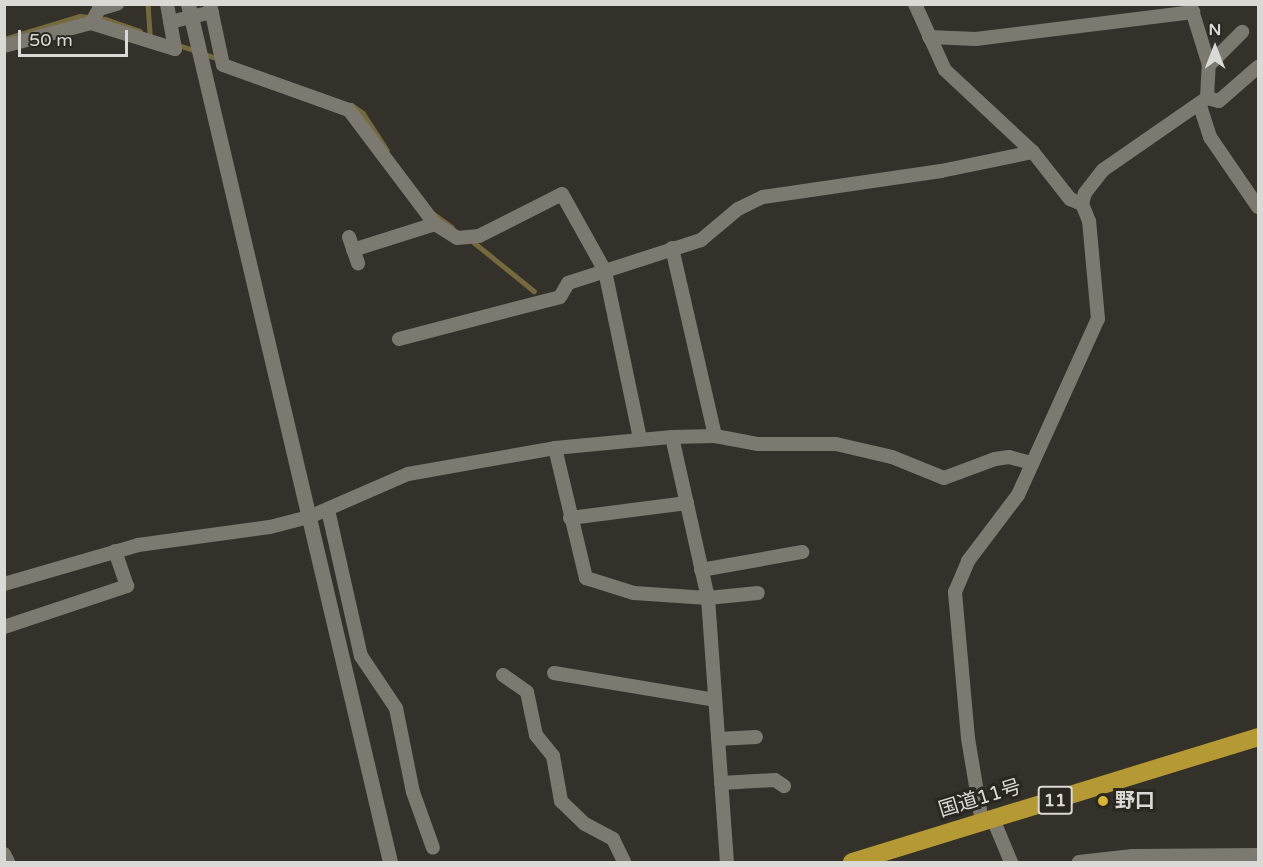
<!DOCTYPE html>
<meta charset="utf-8">
<style>
body{margin:0}
#map{position:relative;width:1263px;height:867px;overflow:hidden;background:#33312a;font-family:"Varela Round","Noto Sans JP",sans-serif}
div>[style]{position:absolute}
.stream>*{height:4.5px;margin:-2.25px;padding:0 2.25px;transform-origin:2.25px;border-radius:2.25px;background:#76693e}
.street>*{height:14px;margin:-7px;padding:0 7px;transform-origin:7px;border-radius:7px;background:#7c7971}
.secondary>*{height:15px;margin:-7.5px;padding:0 7.5px;transform-origin:7.5px;border-radius:7.5px;background:#7c7971}
.highway>*{height:18px;margin:-9px;padding:0 9px;transform-origin:9px;border-radius:9px;background:#b59934}
.dots>*{width:16px;height:16px;translate:-50% -50%;box-sizing:border-box;border:3px solid #292720;border-radius:50%}
span{translate:-50% -50%;white-space:nowrap;text-align:center;line-height:1.15;-webkit-text-stroke:6px #292720;paint-order:stroke}
.shield-label span{padding:2px 4px;background:#292720;border:2px solid;border-radius:4px;-webkit-text-stroke-width:0}
.shield-label{font-size:18px;color:#dbd9d5;font-weight:700}
.street-label{font-size:20px;color:#dbd9d5}
.poi-label{font-size:20px;color:#dbd9d5;font-weight:700}
.left{translate:0 -50%;text-align:left}
.frame{position:absolute;inset:0;border:6px solid #dbd9d5;pointer-events:none}
.north{position:absolute;left:1185px;top:18px;width:60px;height:60px;-webkit-text-stroke:4px #292720;paint-order:stroke;rotate:0deg;font-size:16px;font-weight:700;line-height:24px;text-align:center;color:#dbd9d5}
.north::after{content:'';display:block;margin:auto;width:21px;height:27px;background:#dbd9d5;clip-path:polygon(50% 0,100% 100%,50% 72%,0 100%)}
.scale{position:absolute;left:18px;top:30px;width:110px;height:27px;box-sizing:border-box;border:3px solid #dbd9d5;border-top:0;padding-left:8px;font-size:18px;line-height:21px;white-space:nowrap;color:#dbd9d5;-webkit-text-stroke:4px #292720;paint-order:stroke}
</style>
<div id="map">
<div class="stream">
<div style="left:148px;top:4px;width:31px;rotate:86deg"></div>
<div style="left:4px;top:39px;width:79px;rotate:-16.8deg"></div>
<div style="left:80px;top:16px;width:25px;rotate:7deg"></div>
<div style="left:105px;top:19px;width:37px;rotate:19deg"></div>
<div style="left:176px;top:44px;width:46px;rotate:19.2deg"></div>
<div style="left:352px;top:105px;width:14px;rotate:36deg"></div>
<div style="left:363px;top:113px;width:44px;rotate:57deg"></div>
<div style="left:434px;top:214px;width:22px;rotate:36deg"></div>
<div style="left:471px;top:240px;width:81px;rotate:39deg"></div>
</div>
<div class="street">
<div style="left:210px;top:4px;width:62px;rotate:78deg"></div>
<div style="left:223px;top:65px;width:134px;rotate:19.7deg"></div>
<div style="left:349px;top:110px;width:143px;rotate:53deg"></div>
<div style="left:435px;top:224px;width:26px;rotate:32deg"></div>
<div style="left:457px;top:238px;width:22px;rotate:-5deg"></div>
<div style="left:479px;top:236px;width:93px;rotate:-26.8deg"></div>
<div style="left:562px;top:194px;width:88px;rotate:60.8deg"></div>
<div style="left:605px;top:271px;width:172px;rotate:78.2deg"></div>
<div style="left:915px;top:4px;width:72px;rotate:65.6deg"></div>
<div style="left:945px;top:70px;width:120px;rotate:43deg"></div>
<div style="left:1033px;top:152px;width:60px;rotate:51.8deg"></div>
<div style="left:1070px;top:199px;width:13px;rotate:23deg"></div>
<div style="left:170px;top:22px;width:43px;rotate:-13.4deg"></div>
<div style="left:91px;top:23px;width:16px;rotate:-60deg"></div>
<div style="left:99px;top:9px;width:19px;rotate:-16deg"></div>
<div style="left:929px;top:37px;width:47px;rotate:2.4deg"></div>
<div style="left:976px;top:39px;width:219px;rotate:-7.1deg"></div>
<div style="left:4px;top:46px;width:90px;rotate:-14.8deg"></div>
<div style="left:91px;top:23px;width:88px;rotate:17.2deg"></div>
<div style="left:175px;top:49px;width:46px;rotate:-100.1deg"></div>
<div style="left:1209px;top:65px;width:47px;rotate:-45deg"></div>
<div style="left:1207px;top:98px;width:12px;rotate:14deg"></div>
<div style="left:1219px;top:101px;width:52px;rotate:-41.1deg"></div>
<div style="left:1200px;top:106px;width:33px;rotate:72deg"></div>
<div style="left:1210px;top:137px;width:85px;rotate:55.6deg"></div>
<div style="left:349px;top:237px;width:28px;rotate:71deg"></div>
<div style="left:672px;top:248px;width:193px;rotate:77.1deg"></div>
<div style="left:353px;top:250px;width:86px;rotate:-17.6deg"></div>
<div style="left:399px;top:339px;width:166px;rotate:-14.6deg"></div>
<div style="left:560px;top:297px;width:16px;rotate:-60deg"></div>
<div style="left:568px;top:283px;width:140px;rotate:-17.9deg"></div>
<div style="left:701px;top:240px;width:48px;rotate:-40deg"></div>
<div style="left:738px;top:209px;width:28px;rotate:-26deg"></div>
<div style="left:763px;top:197px;width:180px;rotate:-8.3deg"></div>
<div style="left:941px;top:171px;width:94px;rotate:-11.7deg"></div>
<div style="left:672px;top:437px;width:165px;rotate:77.4deg"></div>
<div style="left:708px;top:598px;width:265px;rotate:85.9deg"></div>
<div style="left:555px;top:448px;width:134px;rotate:76.6deg"></div>
<div style="left:586px;top:578px;width:50px;rotate:17.4deg"></div>
<div style="left:634px;top:593px;width:74px;rotate:3.9deg"></div>
<div style="left:708px;top:598px;width:50px;rotate:-5.7deg"></div>
<div style="left:328px;top:510px;width:150px;rotate:77.3deg"></div>
<div style="left:361px;top:656px;width:63px;rotate:56.1deg"></div>
<div style="left:396px;top:708px;width:86px;rotate:78.6deg"></div>
<div style="left:413px;top:792px;width:59px;rotate:70.3deg"></div>
<div style="left:570px;top:518px;width:118px;rotate:-7.3deg"></div>
<div style="left:701px;top:570px;width:103px;rotate:-10.1deg"></div>
<div style="left:4px;top:584px;width:140px;rotate:-16.2deg"></div>
<div style="left:138px;top:545px;width:133px;rotate:-7.8deg"></div>
<div style="left:270px;top:527px;width:40px;rotate:-14.4deg"></div>
<div style="left:309px;top:517px;width:108px;rotate:-23.5deg"></div>
<div style="left:408px;top:474px;width:149px;rotate:-10deg"></div>
<div style="left:555px;top:448px;width:118px;rotate:-5.4deg"></div>
<div style="left:672px;top:437px;width:43px;rotate:-1.3deg"></div>
<div style="left:715px;top:436px;width:44px;rotate:10.5deg"></div>
<div style="left:758px;top:444px;width:78px"></div>
<div style="left:836px;top:444px;width:57px;rotate:13.1deg"></div>
<div style="left:892px;top:457px;width:56px;rotate:22deg"></div>
<div style="left:944px;top:478px;width:54px;rotate:-20.4deg"></div>
<div style="left:995px;top:459px;width:14px;rotate:-8deg"></div>
<div style="left:1009px;top:457px;width:24px;rotate:15deg"></div>
<div style="left:4px;top:627px;width:130px;rotate:-18.4deg"></div>
<div style="left:127px;top:586px;width:37px;rotate:-109deg"></div>
<div style="left:554px;top:673px;width:163px;rotate:9.5deg"></div>
<div style="left:503px;top:675px;width:29px;rotate:35deg"></div>
<div style="left:527px;top:692px;width:44px;rotate:78.2deg"></div>
<div style="left:536px;top:735px;width:27px;rotate:51deg"></div>
<div style="left:553px;top:756px;width:46px;rotate:79.9deg"></div>
<div style="left:561px;top:801px;width:33px;rotate:44deg"></div>
<div style="left:585px;top:824px;width:32px;rotate:28deg"></div>
<div style="left:613px;top:839px;width:25px;rotate:64deg"></div>
<div style="left:718px;top:739px;width:38px;rotate:-3deg"></div>
<div style="left:721px;top:783px;width:54px;rotate:-3.2deg"></div>
<div style="left:775px;top:780px;width:11px;rotate:34deg"></div>
<div style="left:993px;top:819px;width:47px;rotate:67.3deg"></div>
<div style="left:982px;top:822px;width:85px;rotate:-99.5deg"></div>
<div style="left:968px;top:738px;width:147px;rotate:-95.1deg"></div>
<div style="left:955px;top:592px;width:34px;rotate:-67deg"></div>
<div style="left:968px;top:561px;width:83px;rotate:-52.9deg"></div>
<div style="left:1018px;top:495px;width:193px;rotate:-65.6deg"></div>
<div style="left:1098px;top:319px;width:98px;rotate:-95.2deg"></div>
<div style="left:1089px;top:221px;width:18px;rotate:-112deg"></div>
<div style="left:1082px;top:204px;width:11px;rotate:-75deg"></div>
<div style="left:1085px;top:193px;width:29px;rotate:-52deg"></div>
<div style="left:1103px;top:170px;width:126px;rotate:-34.7deg"></div>
<div style="left:1207px;top:98px;width:33px;rotate:-87deg"></div>
<div style="left:1209px;top:65px;width:64px;rotate:-107.3deg"></div>
<div style="left:4px;top:854px;width:9px;rotate:63deg"></div>
<div style="left:1079px;top:862px;width:54px;rotate:-6.3deg"></div>
<div style="left:1133px;top:856px;width:125px;rotate:-0.5deg"></div>
</div>
<div class="secondary">
<div style="left:188px;top:4px;width:881px;rotate:76.75deg"></div>
</div>
<div class="highway">
<div style="left:852px;top:862px;width:425px;rotate:-17.1deg"></div>
</div>
<div class="dots">
<div style="left:1103px;top:801px;background:#d7b434"></div>
</div>
<div class="shield-label">
<span style="left:1055px;top:800px">11</span>
</div>
<div class="street-label">
<span style="left:980px;top:799px;rotate:-17deg">国道11号</span>
</div>
<div class="poi-label">
<span class="left" style="left:1115px;top:801px">野口</span>
</div>
<div class="frame"></div>
<div class="north">N</div>
<div class="scale">50 m</div>
</div>
